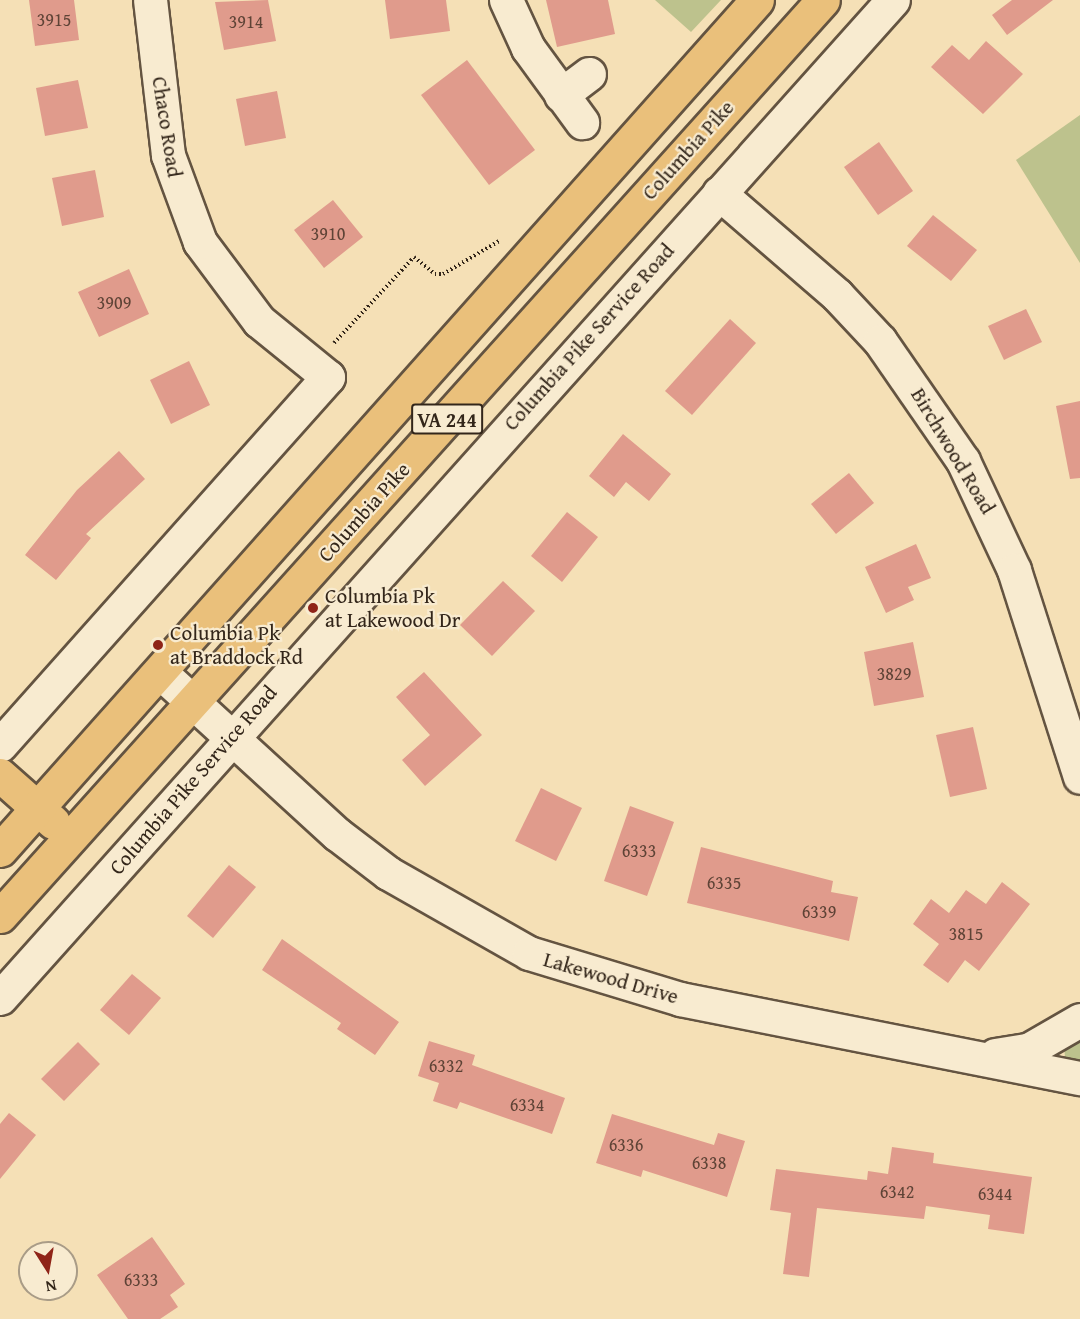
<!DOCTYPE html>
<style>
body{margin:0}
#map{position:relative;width:1080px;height:1319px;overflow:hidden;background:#f5e0b6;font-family:"Gentium Book Plus",serif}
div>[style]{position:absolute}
.green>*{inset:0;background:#bdc28d}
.building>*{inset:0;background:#e09b8c}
.path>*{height:4px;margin-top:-2px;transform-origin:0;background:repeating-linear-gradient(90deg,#33261a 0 1.5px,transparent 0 4.5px)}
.roads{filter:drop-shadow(2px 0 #645441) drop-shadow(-2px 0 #645441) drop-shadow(0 2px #645441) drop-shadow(0 -2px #645441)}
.minor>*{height:33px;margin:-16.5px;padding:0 16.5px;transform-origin:16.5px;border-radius:16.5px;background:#f8ebd0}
.major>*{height:33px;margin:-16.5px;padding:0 16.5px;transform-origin:16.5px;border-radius:16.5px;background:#eac07b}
.dots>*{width:16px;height:16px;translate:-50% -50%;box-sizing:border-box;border:3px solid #f8ebd0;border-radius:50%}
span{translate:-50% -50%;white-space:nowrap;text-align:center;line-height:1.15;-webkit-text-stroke:4.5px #f8ebd0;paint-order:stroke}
.number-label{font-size:18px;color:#5e4336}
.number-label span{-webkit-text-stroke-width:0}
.shield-label span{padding:2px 4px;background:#f8ebd0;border:2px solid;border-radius:4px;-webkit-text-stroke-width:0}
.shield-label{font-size:20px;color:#33261a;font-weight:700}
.street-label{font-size:21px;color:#33261a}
.poi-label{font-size:21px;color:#33261a}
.left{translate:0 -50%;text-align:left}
.north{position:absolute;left:18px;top:1241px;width:60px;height:60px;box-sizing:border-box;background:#f8ebd0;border:2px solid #a99c87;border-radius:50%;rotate:169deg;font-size:16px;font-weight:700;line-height:24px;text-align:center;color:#33261a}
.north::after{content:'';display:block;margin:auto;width:21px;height:27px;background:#8f2418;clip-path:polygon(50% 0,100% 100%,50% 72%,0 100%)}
</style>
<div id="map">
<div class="green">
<div style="clip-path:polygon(655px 0,721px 0,691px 32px)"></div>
<div style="clip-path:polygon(1080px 115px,1080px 263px,1016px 160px)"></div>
<div style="clip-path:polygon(1080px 1035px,1080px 1060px,1065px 1057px,1064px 1047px)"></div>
</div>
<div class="building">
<div style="clip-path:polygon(29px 0,74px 0,79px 40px,35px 46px)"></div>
<div style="clip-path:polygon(268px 0,276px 41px,224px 50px,215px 2px)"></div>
<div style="clip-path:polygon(385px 0,446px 0,450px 31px,390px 39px)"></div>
<div style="clip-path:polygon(546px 0,608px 0,615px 34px,557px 47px)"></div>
<div style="clip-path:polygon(1012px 0,1053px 0,1007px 35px,992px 15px)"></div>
<div style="clip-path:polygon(986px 41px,1023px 74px,983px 114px,931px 67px,952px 45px,969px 60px)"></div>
<div style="clip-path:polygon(467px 60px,535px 150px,489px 185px,421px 95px)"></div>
<div style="clip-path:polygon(78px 80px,88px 128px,45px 136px,36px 88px)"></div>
<div style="clip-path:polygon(277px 91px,286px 138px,245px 146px,236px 99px)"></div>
<div style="clip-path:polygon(879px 142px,913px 191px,878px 215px,844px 167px)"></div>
<div style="clip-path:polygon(95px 170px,104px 217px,62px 226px,52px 178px)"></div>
<div style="clip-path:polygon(333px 200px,363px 237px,324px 268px,294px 230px)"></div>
<div style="clip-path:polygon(933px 215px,977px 250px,951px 281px,907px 246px)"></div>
<div style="clip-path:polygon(129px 269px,149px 314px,99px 337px,78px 292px)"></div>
<div style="clip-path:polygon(1026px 309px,1042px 342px,1004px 360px,988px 326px)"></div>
<div style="clip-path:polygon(730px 319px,756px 343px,692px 415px,665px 391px)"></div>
<div style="clip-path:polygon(189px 361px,210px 405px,171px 424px,150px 380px)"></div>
<div style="clip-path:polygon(1080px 401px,1080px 478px,1070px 479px,1056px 406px)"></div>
<div style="clip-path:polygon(623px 434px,671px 474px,649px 501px,626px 482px,614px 497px,589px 476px)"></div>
<div style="clip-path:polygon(119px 451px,145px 479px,86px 534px,91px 538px,56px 580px,25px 555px,77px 490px)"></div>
<div style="clip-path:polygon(849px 473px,874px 503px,836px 534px,811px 504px)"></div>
<div style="clip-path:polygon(567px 512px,598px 537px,562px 582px,531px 556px)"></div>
<div style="clip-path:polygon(916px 544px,931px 578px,908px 587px,914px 600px,886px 613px,865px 567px)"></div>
<div style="clip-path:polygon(503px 581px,535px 611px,492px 656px,460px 625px)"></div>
<div style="clip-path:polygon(913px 642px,924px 697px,874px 706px,864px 652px)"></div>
<div style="clip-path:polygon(424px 672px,482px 735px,425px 786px,402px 760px,430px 735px,396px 697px)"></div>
<div style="clip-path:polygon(973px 727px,987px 789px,950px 797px,936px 735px)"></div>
<div style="clip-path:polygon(541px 788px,582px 808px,556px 861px,515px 841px)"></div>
<div style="clip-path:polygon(630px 806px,674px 822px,647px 896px,604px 881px)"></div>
<div style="clip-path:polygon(701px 847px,833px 881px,831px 892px,858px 897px,849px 941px,687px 903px)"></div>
<div style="clip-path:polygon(229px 865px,256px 887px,213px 938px,187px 916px)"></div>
<div style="clip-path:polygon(1002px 882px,1030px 904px,979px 971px,965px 960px,948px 983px,923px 965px,939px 944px,913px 924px,931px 899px,949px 913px,966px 890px,986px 904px)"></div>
<div style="clip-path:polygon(282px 939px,399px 1022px,375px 1055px,337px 1029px,341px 1023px,262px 970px)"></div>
<div style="clip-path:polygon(132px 974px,161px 998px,129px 1035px,100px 1010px)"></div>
<div style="clip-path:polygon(429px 1041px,475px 1055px,472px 1065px,565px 1098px,552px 1134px,460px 1102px,457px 1109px,433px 1101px,439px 1083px,418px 1076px)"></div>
<div style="clip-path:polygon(78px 1042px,100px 1064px,64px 1101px,41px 1079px)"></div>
<div style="clip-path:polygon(9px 1113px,36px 1135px,0 1179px,0 1124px)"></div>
<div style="clip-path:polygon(612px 1114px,714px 1145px,718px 1133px,745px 1141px,727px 1197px,643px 1170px,641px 1177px,596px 1163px)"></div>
<div style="clip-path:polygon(892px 1147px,934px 1153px,933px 1163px,1032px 1177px,1024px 1234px,988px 1229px,990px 1215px,926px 1206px,924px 1219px,817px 1208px,809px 1277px,783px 1274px,791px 1213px,770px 1210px,776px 1169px,867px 1180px,868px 1171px,888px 1174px)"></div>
<div style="clip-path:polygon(152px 1237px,185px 1284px,170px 1295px,178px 1307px,160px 1319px,128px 1319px,97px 1275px)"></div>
</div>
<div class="path">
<div style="left:334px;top:343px;width:117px;rotate:-47.1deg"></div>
<div style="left:414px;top:257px;width:27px;rotate:39deg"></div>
<div style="left:435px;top:274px;width:8px"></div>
<div style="left:443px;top:274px;width:67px;rotate:-30.4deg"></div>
</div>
<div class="roads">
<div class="minor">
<div style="left:506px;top:0;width:53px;rotate:65.4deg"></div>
<div style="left:528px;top:48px;width:92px;rotate:53.9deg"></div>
<div style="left:561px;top:95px;width:35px;rotate:-37deg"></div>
<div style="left:719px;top:193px;width:156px;rotate:40.8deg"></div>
<div style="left:837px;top:295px;width:63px;rotate:46.9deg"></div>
<div style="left:880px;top:341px;width:146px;rotate:55.3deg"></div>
<div style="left:963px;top:461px;width:120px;rotate:64.9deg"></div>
<div style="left:1014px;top:570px;width:217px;rotate:72.3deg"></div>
<div style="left:160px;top:672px;width:240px;rotate:42.5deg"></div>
<div style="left:337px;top:834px;width:64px;rotate:37.4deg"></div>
<div style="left:388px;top:873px;width:162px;rotate:29.6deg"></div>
<div style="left:529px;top:953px;width:158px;rotate:16.9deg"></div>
<div style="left:680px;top:999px;width:408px;rotate:11.2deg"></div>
<div style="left:0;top:745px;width:493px;rotate:-48.3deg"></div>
<div style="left:328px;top:377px;width:89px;rotate:-140.9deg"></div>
<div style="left:259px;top:321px;width:99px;rotate:-126.8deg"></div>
<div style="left:200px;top:242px;width:93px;rotate:-110.2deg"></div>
<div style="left:168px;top:155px;width:156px;rotate:-96.6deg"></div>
<div style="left:0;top:998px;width:1339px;rotate:-48.18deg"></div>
<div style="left:995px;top:1055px;width:33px;rotate:-9deg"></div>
<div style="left:1028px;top:1050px;width:60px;rotate:-30deg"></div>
</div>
<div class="major">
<div style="left:0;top:775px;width:71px;rotate:41.6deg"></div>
<div style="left:0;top:850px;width:1138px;rotate:-48.31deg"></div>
<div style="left:0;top:916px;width:1231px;rotate:-48.06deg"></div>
</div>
</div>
<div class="dots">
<div style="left:313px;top:608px;background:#8f2418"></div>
<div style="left:158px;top:645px;background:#8f2418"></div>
</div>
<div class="number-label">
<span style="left:54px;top:20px">3915</span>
<span style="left:246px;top:22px">3914</span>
<span style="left:328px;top:234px">3910</span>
<span style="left:114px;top:303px">3909</span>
<span style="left:894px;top:674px">3829</span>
<span style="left:639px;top:851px">6333</span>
<span style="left:724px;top:883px">6335</span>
<span style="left:819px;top:912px">6339</span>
<span style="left:966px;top:934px">3815</span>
<span style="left:446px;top:1066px">6332</span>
<span style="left:527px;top:1105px">6334</span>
<span style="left:626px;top:1145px">6336</span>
<span style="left:709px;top:1163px">6338</span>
<span style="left:897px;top:1192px">6342</span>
<span style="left:995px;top:1194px">6344</span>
<span style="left:141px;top:1280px">6333</span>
</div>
<div class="shield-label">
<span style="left:447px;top:419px">VA 244</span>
</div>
<div class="street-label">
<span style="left:167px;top:127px;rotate:81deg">Chaco Road</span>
<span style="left:688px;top:150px;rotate:-48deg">Columbia Pike</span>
<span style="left:589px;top:337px;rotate:-48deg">Columbia Pike Service Road</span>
<span style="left:953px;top:451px;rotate:59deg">Birchwood Road</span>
<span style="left:364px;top:512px;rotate:-48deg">Columbia Pike</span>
<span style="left:193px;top:780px;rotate:-49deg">Columbia Pike Service Road</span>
<span style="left:611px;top:978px;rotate:16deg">Lakewood Drive</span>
</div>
<div class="poi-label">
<span class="left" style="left:325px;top:608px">Columbia Pk<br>at Lakewood Dr</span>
<span class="left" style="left:170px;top:645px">Columbia Pk<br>at Braddock Rd</span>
</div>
<div class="north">N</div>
</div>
